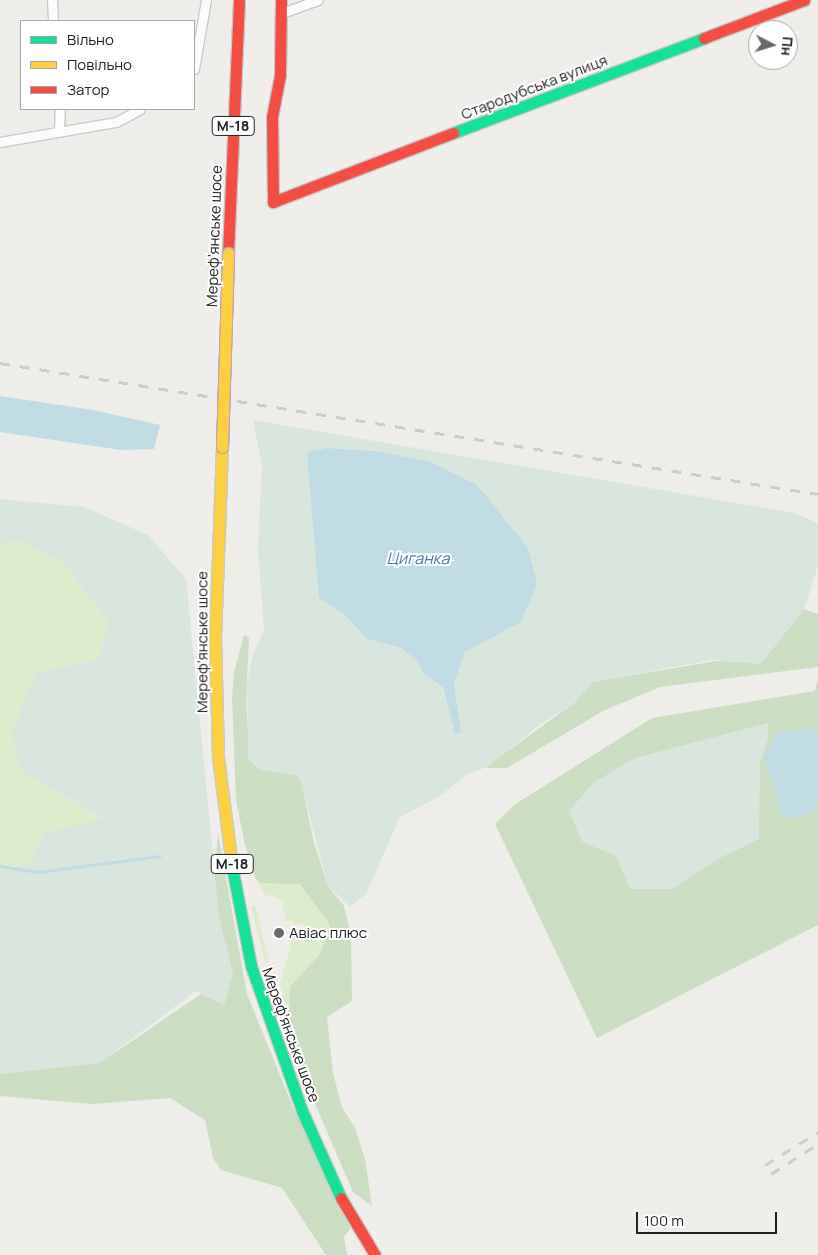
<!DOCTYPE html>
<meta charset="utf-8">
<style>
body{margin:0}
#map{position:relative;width:818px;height:1255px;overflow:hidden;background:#f0eeeb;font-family:Manrope,sans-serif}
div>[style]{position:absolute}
.grass>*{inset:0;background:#ddeccb}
.forest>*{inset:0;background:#cbdec1}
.wetland>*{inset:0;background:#d9e6de}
.water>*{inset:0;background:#bfdbe3}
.stream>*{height:3px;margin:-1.5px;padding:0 1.5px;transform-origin:1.5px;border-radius:1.5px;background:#bfdbe3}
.roads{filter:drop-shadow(1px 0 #c9c8c7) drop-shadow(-1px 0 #c9c8c7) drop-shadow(0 1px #c9c8c7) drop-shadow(0 -1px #c9c8c7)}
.street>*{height:9px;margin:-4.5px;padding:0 4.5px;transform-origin:4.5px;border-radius:4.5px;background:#fdfcfc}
.fast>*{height:11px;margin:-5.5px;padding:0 5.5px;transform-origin:5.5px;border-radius:5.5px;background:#16e098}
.slow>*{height:11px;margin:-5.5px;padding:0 5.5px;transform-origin:5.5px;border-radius:5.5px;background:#ffcf43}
.jam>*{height:11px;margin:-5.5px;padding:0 5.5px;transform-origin:5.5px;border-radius:5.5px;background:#f24e42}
.rail>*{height:3px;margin-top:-1.5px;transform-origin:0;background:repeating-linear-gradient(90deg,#ccc 0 10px,transparent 0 20px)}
.bridges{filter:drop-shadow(1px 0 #c5a2ac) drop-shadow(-1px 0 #c5a2ac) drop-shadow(0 1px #c5a2ac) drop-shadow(0 -1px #c5a2ac)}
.slow-bridge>*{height:11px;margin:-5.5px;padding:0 5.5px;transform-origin:5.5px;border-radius:5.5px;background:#ffcf43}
.dots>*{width:14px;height:14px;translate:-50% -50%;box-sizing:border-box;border:2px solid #fff;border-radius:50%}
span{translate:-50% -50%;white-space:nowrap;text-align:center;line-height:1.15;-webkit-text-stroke:4px #fff;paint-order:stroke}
.shield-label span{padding:1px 4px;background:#fff;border:1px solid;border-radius:4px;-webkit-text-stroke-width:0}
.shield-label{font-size:14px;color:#222;font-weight:700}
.street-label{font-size:15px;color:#222}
.poi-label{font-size:15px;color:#222}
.left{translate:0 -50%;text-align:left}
.water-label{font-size:16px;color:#4a7aab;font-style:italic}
.legend{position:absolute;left:20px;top:20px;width:175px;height:90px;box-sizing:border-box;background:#fff;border:1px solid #a7a7a7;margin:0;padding:6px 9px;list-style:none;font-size:15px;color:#222}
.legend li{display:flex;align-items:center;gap:10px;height:25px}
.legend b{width:25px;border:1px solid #a7a7a7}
.north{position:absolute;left:748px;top:20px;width:50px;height:50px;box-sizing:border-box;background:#fff;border:1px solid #a7a7a7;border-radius:50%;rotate:95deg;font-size:14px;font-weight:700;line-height:20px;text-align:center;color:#222}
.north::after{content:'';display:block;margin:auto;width:18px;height:22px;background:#6a6968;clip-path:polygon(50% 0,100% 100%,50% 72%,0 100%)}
.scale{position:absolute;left:636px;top:1212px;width:141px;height:22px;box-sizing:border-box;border:2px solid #222;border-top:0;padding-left:6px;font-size:15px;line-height:18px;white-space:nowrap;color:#222;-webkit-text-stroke:4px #fff;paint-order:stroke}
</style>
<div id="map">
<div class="grass">
<div style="clip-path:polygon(19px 540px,61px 561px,109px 623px,98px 659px,36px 673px,22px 772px,105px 820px,44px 833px,30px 863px,0 871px,0 544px)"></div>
<div style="clip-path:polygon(287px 867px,329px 899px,337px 936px,300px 986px,299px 1067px,280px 984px,292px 940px,305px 932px,304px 924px,293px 925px,292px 920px,286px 921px,282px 904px,284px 901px,269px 895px,267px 897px,255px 878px)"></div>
<div style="clip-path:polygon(255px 905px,269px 962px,265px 963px,251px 906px)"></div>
</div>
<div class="forest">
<div style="clip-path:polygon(804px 609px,818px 614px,818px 667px,660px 687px,603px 711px,507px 768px,484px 768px,574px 703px,592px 682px,716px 661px,762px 662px)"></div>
<div style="clip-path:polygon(244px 635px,249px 638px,246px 703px,250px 755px,289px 758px,301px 781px,314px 843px,328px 886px,344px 906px,351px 936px,352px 1001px,327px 1017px,333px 1073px,342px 1107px,355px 1128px,365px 1159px,372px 1206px,353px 1192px,299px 1067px,289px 1021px,290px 987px,321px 953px,330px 925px,300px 884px,260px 883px,255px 878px,244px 841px,236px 799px,232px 698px,234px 672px)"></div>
<div style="clip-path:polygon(818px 678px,818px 925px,597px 1038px,495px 824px,514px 805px,652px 718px,815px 691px)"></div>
<div style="clip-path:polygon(218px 833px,247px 994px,294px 1110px,352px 1226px,344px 1237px,347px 1255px,326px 1255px,282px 1188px,221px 1170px,213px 1158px,205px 1120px,170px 1098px,93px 1104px,0 1096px,0 1072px,113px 1054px,201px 994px,220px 1002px,213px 897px)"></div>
</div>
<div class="wetland">
<div style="clip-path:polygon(evenodd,253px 420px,794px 513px,818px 523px,818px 566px,804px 609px,760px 664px,712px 660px,592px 682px,574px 703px,538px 726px,487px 767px,468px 774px,437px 798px,400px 817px,366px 894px,350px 907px,328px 886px,299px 776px,260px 770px,248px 759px,247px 682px,253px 654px,264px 630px,258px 549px,262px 465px,253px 420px,327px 448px,374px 451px,428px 461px,521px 622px,465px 652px,454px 684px,461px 732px,455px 733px,443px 687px,424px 674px,416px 660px,401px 648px,367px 639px,344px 614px,319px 598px,327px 448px)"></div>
<div style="clip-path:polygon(0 499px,84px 507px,148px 535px,186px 579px,219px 917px,233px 974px,224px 1005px,196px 991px,100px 1063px,0 1074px,0 871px,30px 863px,44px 833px,104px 819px,22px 772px,11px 735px,36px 673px,98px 659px,109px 623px,61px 561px,19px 540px,0 544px)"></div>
<div style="clip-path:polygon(768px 723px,768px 739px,760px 763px,759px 839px,720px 858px,672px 889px,630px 889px,616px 856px,582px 842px,569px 811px,593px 783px,635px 758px)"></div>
</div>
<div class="water">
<div style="clip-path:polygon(0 396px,93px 410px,160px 425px,154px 449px,121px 450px,0 432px)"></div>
<div style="clip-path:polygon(327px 448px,374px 451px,428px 461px,477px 485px,528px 548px,537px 583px,521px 622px,465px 652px,454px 684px,461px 732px,455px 734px,443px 687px,424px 674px,416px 660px,401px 648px,367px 639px,344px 614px,319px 598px,307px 452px)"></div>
<div style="clip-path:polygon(818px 727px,818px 809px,797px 818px,782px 816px,764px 756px,777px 733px)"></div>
</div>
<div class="stream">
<div style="left:0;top:866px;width:38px;rotate:9deg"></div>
<div style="left:38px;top:872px;width:123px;rotate:-7.5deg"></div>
</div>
<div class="roads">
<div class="street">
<div style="left:52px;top:0;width:21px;rotate:87deg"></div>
<div style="left:282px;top:13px;width:38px;rotate:-20deg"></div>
<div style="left:194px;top:69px;width:70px;rotate:-80.1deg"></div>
<div style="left:59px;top:132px;width:23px;rotate:-88deg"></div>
<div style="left:0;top:142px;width:118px;rotate:-9.8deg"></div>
<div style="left:116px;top:122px;width:27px;rotate:-28deg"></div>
</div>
<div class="fast">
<div style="left:453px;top:133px;width:268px;rotate:-20.7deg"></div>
<div style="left:232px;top:867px;width:101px;rotate:79.1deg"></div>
<div style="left:251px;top:966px;width:154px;rotate:70.6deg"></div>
<div style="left:302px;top:1111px;width:95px;rotate:65.9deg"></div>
</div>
<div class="slow">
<div style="left:222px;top:447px;width:188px;rotate:92.1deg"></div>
<div style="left:215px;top:635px;width:122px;rotate:88.6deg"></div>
<div style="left:218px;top:757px;width:111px;rotate:82.7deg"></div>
</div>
<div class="jam">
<div style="left:281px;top:0;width:75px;rotate:90.8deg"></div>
<div style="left:280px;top:75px;width:43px;rotate:100.8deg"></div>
<div style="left:272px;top:117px;width:85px;rotate:89.3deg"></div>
<div style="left:273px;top:202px;width:193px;rotate:-21deg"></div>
<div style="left:704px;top:38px;width:107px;rotate:-20.8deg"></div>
<div style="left:228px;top:253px;width:253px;rotate:-87.5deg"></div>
<div style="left:341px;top:1198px;width:66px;rotate:59.2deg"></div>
</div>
</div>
<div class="rail">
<div style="left:0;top:363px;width:828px;rotate:9.1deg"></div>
<div style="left:765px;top:1165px;width:62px;rotate:-31.9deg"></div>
<div style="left:771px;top:1174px;width:56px;rotate:-32.6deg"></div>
</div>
<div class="bridges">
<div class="slow-bridge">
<div style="left:222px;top:447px;width:194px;rotate:-88.2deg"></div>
</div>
</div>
<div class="dots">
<div style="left:279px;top:933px;background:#6a6968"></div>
</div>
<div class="shield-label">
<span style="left:233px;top:126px">М-18</span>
<span style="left:232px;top:864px">М-18</span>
</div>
<div class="street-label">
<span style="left:534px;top:87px;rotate:-21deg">Стародубська вулиця</span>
<span style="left:214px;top:236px;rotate:-88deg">Мереф’янське шосе</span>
<span style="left:202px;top:642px;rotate:-90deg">Мереф’янське шосе</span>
<span style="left:291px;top:1035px;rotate:70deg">Мереф’янське шосе</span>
</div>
<div class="poi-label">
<span class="left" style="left:289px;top:933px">Авіас плюс</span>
</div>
<div class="water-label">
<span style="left:418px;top:558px">Циганка</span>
</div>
<ul class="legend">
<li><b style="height:6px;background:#16e098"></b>Вільно</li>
<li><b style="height:6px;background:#ffcf43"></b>Повільно</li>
<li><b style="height:6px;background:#f24e42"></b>Затор</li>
</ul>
<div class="north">Пн</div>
<div class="scale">100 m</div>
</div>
